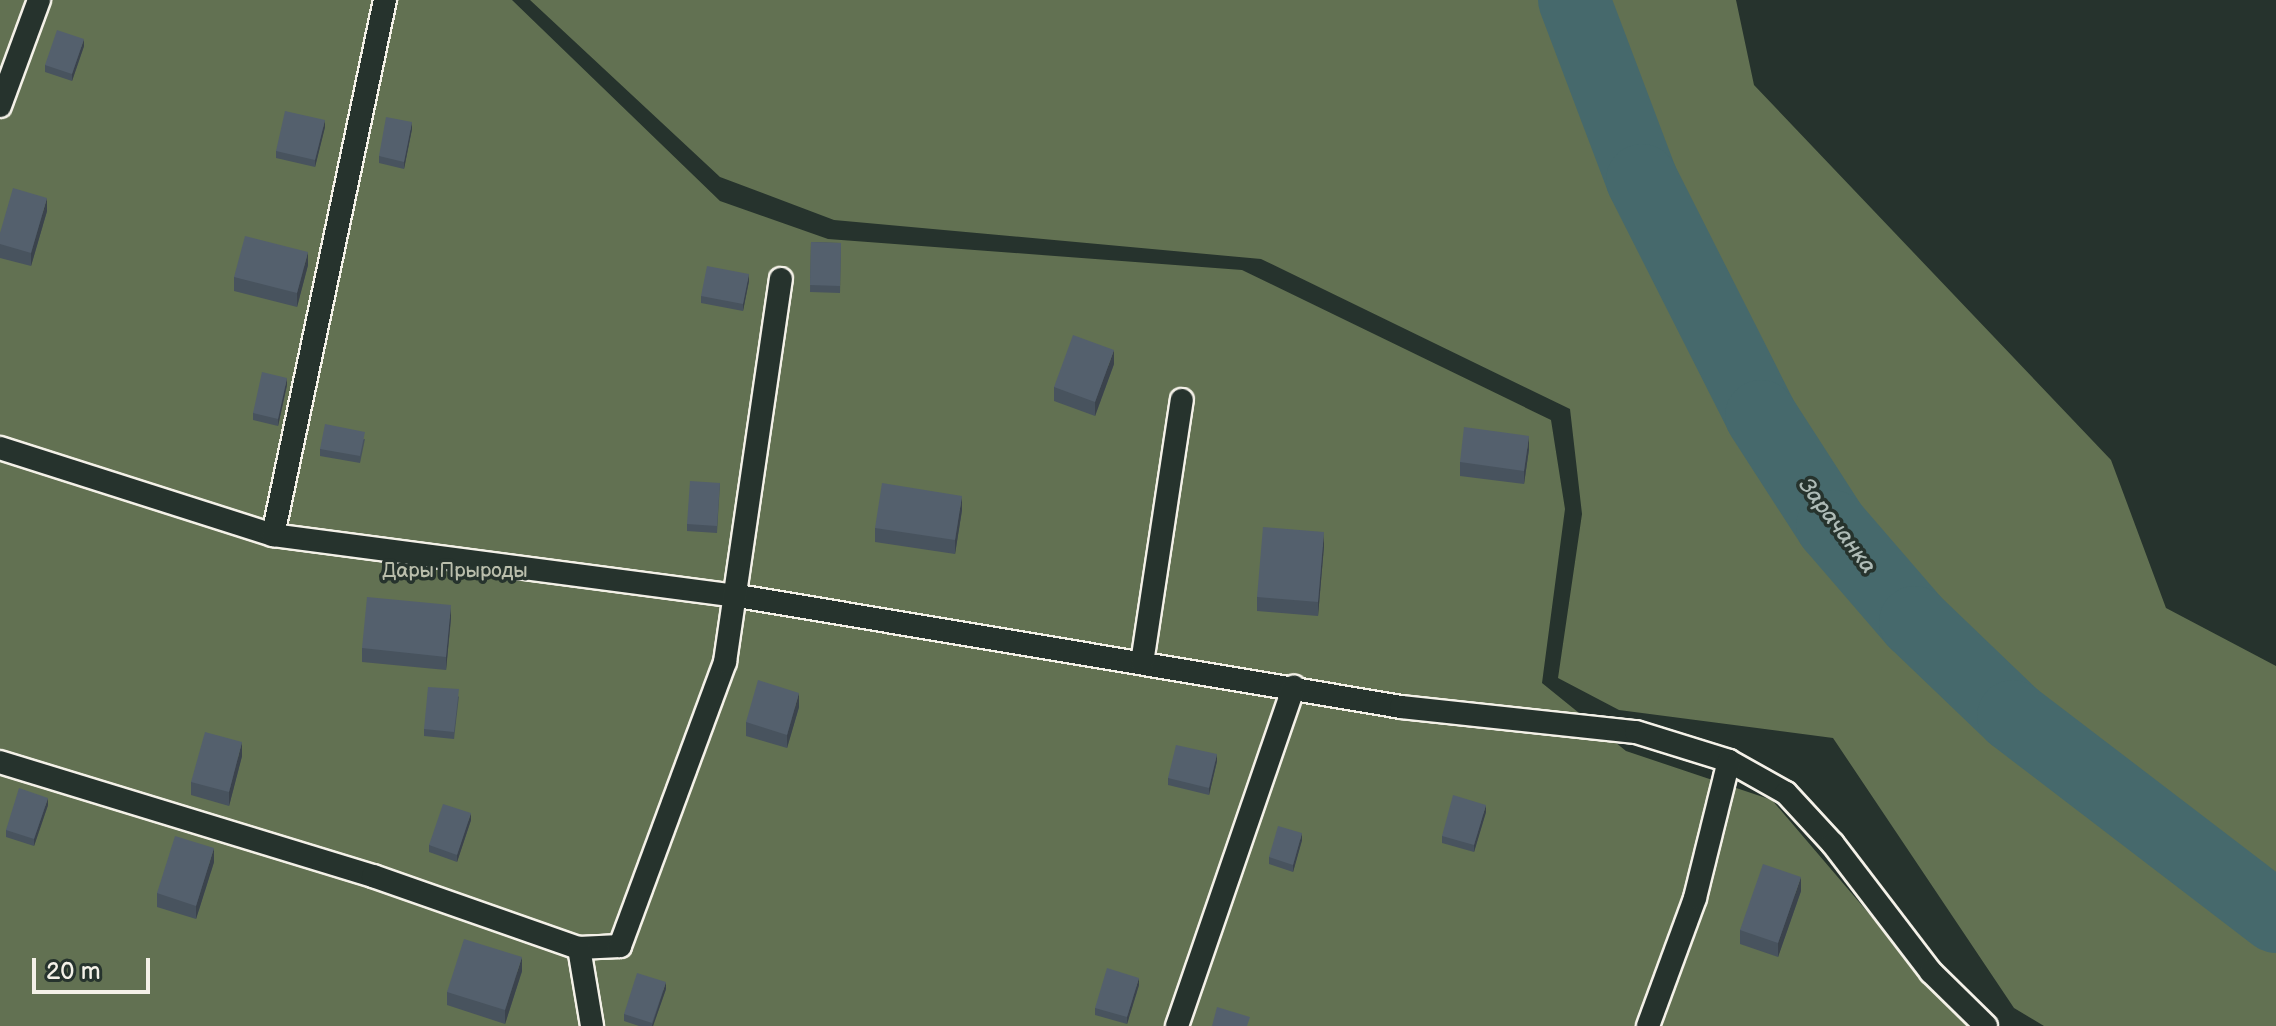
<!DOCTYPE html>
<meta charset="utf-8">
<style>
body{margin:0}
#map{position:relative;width:2276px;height:1026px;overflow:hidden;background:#26332d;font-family:"Balsamiq Sans",sans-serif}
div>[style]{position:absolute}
.green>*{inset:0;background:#627152}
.river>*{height:72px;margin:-36px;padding:0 36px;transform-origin:36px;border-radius:36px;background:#46696c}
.roads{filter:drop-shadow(2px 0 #f4f1e8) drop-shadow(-2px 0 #f4f1e8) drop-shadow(0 2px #f4f1e8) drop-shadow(0 -2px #f4f1e8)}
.lane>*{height:22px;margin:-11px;padding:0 11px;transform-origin:11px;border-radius:11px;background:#26332d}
.wall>*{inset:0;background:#48535e}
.shaded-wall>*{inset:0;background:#3b434c}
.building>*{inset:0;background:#54606d}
span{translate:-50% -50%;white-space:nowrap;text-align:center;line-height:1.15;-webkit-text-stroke:7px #26332d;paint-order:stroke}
.park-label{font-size:20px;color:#babeac}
.water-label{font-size:22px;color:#aebbb6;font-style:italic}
.scale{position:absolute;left:32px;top:958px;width:118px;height:36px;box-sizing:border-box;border:4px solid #f4f1e8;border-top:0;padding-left:10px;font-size:24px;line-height:28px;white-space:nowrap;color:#f4f1e8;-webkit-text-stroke:6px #26332d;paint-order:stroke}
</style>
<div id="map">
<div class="green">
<div style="clip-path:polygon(0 0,512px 0,720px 201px,828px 239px,1242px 270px,1551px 420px,1565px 509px,1542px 683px,1626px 751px,1772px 800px,1929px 984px,1990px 1026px,0 1026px)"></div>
<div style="clip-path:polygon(530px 0,1736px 0,1754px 85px,2111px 460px,2166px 608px,2276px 666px,2276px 1026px,2044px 1026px,2014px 1008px,1833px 738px,1619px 710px,1558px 678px,1582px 514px,1570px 409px,1261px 259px,834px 220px,720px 177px)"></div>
</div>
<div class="river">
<div style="left:1574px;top:0;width:192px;rotate:69.3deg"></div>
<div style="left:1642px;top:180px;width:264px;rotate:63.2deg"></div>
<div style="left:1761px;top:416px;width:131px;rotate:57.2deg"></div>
<div style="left:1832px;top:526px;width:127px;rotate:49.2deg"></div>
<div style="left:1915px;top:622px;width:136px;rotate:43.8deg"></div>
<div style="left:2013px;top:716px;width:331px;rotate:37.4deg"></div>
</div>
<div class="roads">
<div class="lane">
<div style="left:0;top:106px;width:113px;rotate:-69.8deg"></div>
<div style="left:0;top:448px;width:287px;rotate:17.7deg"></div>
<div style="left:273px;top:535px;width:469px;rotate:7.5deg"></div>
<div style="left:738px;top:596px;width:672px;rotate:9.5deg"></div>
<div style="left:1401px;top:707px;width:236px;rotate:6.1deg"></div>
<div style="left:1636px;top:732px;width:97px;rotate:17.3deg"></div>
<div style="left:1729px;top:761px;width:65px;rotate:29.3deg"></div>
<div style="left:1786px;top:793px;width:69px;rotate:47.3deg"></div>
<div style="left:1833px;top:844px;width:161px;rotate:52.6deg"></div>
<div style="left:1931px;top:972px;width:77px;rotate:44.5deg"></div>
<div style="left:273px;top:535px;width:547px;rotate:-78.18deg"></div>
<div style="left:1142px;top:663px;width:266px;rotate:-81.4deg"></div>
<div style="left:0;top:762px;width:390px;rotate:17deg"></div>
<div style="left:373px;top:876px;width:218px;rotate:19.3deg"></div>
<div style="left:579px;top:948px;width:41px;rotate:-2.8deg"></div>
<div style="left:620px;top:946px;width:303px;rotate:-69.7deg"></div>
<div style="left:725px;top:662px;width:387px;rotate:-81.7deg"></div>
<div style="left:579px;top:948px;width:79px;rotate:80.5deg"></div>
<div style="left:1177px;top:1026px;width:359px;rotate:-71deg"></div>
<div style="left:1648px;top:1026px;width:136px;rotate:-69.8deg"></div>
<div style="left:1695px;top:898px;width:141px;rotate:-76.1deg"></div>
</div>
</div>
<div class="wall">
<div style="clip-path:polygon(84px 46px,72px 81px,45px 72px,45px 65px)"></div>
<div style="clip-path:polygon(325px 127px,315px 167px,276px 158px,276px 151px)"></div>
<div style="clip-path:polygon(412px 129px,404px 169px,379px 163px,379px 156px)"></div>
<div style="clip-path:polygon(47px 211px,31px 266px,0 258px,0 233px)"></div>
<div style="clip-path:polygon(811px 242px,841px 243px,840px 293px,810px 292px)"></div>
<div style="clip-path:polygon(308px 265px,297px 307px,234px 291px,234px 277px)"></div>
<div style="clip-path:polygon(749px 281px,743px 311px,701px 303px,701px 296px)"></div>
<div style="clip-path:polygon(1114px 364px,1095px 416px,1054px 401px,1054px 387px)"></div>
<div style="clip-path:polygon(287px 385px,278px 426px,253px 420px,253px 413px)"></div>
<div style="clip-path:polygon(365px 439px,360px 463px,320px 456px,320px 449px)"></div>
<div style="clip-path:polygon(1529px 449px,1524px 484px,1460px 476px,1460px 462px)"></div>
<div style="clip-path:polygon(720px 483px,717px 533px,687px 531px,687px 524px)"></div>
<div style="clip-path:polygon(962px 510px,955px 554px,875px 542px,875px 528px)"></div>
<div style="clip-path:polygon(1324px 546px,1318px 616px,1257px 611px,1257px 597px)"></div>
<div style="clip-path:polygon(451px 618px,446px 670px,362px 662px,362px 648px)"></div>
<div style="clip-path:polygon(459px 696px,454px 739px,424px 736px,424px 729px)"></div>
<div style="clip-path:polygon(799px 707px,787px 748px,746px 736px,746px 722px)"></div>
<div style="clip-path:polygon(242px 756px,229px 806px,191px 795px,191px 782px)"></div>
<div style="clip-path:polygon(1217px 761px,1209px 795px,1168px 785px,1168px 778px)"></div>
<div style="clip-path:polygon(48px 805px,34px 846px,6px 837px,6px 830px)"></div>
<div style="clip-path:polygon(1486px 812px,1474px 852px,1442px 843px,1442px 836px)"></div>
<div style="clip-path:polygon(471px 820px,457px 862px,429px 852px,429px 845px)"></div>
<div style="clip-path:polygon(1302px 840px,1293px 872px,1269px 864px,1269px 857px)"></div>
<div style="clip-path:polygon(214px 862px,196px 919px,157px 907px,157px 893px)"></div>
<div style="clip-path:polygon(1801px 891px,1778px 957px,1740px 944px,1740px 930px)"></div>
<div style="clip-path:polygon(522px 971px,505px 1024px,447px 1005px,447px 992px)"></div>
<div style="clip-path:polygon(1139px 985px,1127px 1024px,1095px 1015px,1095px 1008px)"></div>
<div style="clip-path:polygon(666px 989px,653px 1026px,639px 1026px,624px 1021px,624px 1014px)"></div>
</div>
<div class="shaded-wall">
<div style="clip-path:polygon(84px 39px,84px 46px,72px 81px,72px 74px)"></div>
<div style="clip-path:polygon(325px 120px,325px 127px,315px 167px,315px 160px)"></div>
<div style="clip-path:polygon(412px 122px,412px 129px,404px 169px,404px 162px)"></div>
<div style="clip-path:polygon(47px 198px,47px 211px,31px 266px,31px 253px)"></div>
<div style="clip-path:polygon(308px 252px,308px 265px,297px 307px,297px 293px)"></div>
<div style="clip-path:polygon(749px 274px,749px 281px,743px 311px,743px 304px)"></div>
<div style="clip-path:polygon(1114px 350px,1114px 364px,1095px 416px,1095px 402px)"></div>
<div style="clip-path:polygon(287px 378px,287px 385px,278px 426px,278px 419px)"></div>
<div style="clip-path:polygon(1529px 436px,1529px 449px,1524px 484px,1524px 471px)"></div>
<div style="clip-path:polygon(962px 496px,962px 510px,955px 554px,955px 540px)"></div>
<div style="clip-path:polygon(1324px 532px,1324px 546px,1318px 616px,1318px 602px)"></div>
<div style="clip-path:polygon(451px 605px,451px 618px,446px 670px,446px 657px)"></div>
<div style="clip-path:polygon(799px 693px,799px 707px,787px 748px,787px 735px)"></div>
<div style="clip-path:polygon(242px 742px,242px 756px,229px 806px,229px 792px)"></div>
<div style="clip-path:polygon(1217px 754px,1217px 761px,1209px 795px,1209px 788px)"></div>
<div style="clip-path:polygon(48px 798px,48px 805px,34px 846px,34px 839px)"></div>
<div style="clip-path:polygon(1486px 805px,1486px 812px,1474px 852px,1474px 845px)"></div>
<div style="clip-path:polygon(471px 813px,471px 820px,457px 862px,457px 855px)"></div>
<div style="clip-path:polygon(1302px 833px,1302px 840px,1293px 872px,1293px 865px)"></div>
<div style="clip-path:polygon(214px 848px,214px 862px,196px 919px,196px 906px)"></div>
<div style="clip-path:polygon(1801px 877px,1801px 891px,1778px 957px,1778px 943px)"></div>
<div style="clip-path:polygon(522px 957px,522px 971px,505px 1024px,505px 1010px)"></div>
<div style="clip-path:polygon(1139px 978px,1139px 985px,1127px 1024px,1127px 1017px)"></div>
<div style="clip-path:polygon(666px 982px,666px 989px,653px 1026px,652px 1026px)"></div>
</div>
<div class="building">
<div style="clip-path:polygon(57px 30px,84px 39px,72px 74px,45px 65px)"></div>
<div style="clip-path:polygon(285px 111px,325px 120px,315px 160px,276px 151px)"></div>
<div style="clip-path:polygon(386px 117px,412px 122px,404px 162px,379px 156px)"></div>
<div style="clip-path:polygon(13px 188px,47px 198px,31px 253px,0 244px,0 233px)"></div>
<div style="clip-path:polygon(245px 236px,308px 252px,297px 293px,234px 277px)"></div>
<div style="clip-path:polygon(811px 242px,841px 243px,840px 286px,810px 285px)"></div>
<div style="clip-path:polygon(707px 266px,749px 274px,743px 304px,701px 296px)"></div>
<div style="clip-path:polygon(1073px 335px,1114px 350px,1095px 402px,1054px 387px)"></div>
<div style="clip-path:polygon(262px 372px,287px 378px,278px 419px,253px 413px)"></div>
<div style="clip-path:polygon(325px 424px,365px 432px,360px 456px,320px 449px)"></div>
<div style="clip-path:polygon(1464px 427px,1529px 436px,1524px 471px,1460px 462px)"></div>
<div style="clip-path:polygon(690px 481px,720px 483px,717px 526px,687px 524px)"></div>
<div style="clip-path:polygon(882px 483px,962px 496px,955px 540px,875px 528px)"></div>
<div style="clip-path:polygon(1263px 527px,1324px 532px,1318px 602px,1257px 597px)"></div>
<div style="clip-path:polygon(367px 597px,451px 605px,446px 657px,362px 648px)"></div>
<div style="clip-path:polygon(758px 680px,799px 693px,787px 735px,746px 722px)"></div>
<div style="clip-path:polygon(428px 687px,459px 689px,454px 732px,424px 729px)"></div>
<div style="clip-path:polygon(205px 732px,242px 742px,229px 792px,191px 782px)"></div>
<div style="clip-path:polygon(1176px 745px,1217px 754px,1209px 788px,1168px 778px)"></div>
<div style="clip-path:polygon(19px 788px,48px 798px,34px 839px,6px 830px)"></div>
<div style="clip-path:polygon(1453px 795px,1486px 805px,1474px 845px,1442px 836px)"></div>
<div style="clip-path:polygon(443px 804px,471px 813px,457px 855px,429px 845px)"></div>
<div style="clip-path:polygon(1278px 826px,1302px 833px,1293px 865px,1269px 857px)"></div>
<div style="clip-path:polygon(175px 836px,214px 848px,196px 906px,157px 893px)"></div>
<div style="clip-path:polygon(1763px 864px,1801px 877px,1778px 943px,1740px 930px)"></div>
<div style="clip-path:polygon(464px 939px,522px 957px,505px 1010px,447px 992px)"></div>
<div style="clip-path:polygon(1107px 968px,1139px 978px,1127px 1017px,1095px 1008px)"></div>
<div style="clip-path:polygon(637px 973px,666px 982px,652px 1023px,624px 1014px)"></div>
<div style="clip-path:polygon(1217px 1007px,1250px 1017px,1247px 1026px,1212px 1026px)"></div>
</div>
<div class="park-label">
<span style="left:455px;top:571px">Дары Прыроды</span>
</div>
<div class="water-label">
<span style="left:1837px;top:526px;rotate:53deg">Зарачанка</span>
</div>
<div class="scale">20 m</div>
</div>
